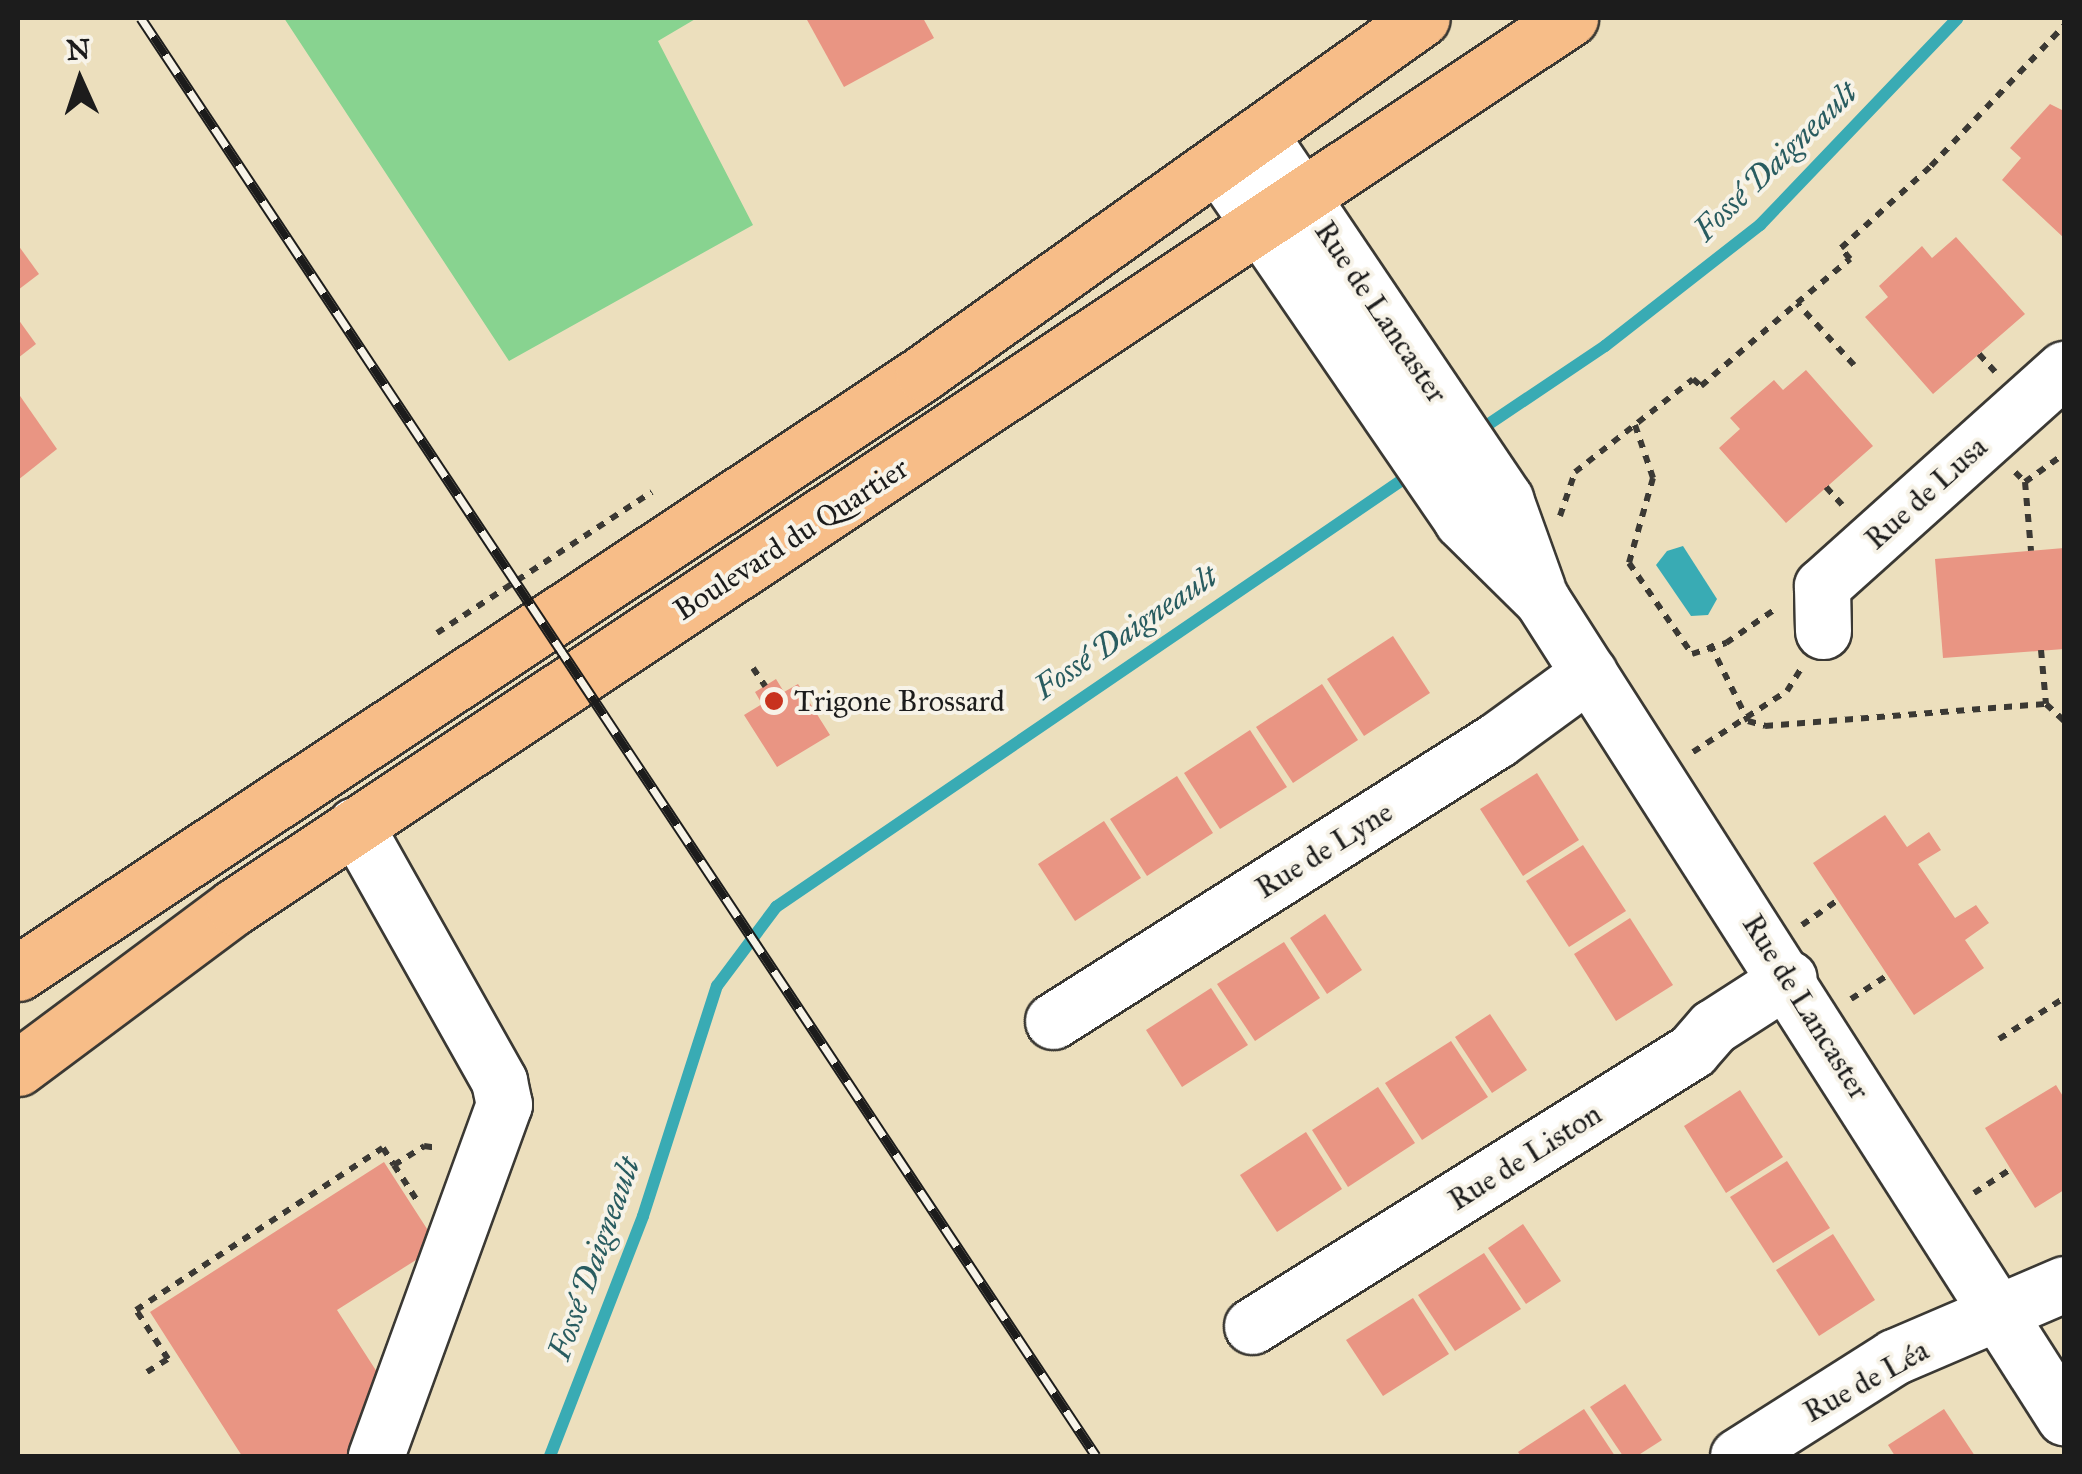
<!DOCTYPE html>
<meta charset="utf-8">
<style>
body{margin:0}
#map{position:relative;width:2082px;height:1474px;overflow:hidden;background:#ecdfbd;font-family:"IM FELL Great Primer",serif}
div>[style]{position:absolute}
.green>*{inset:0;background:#88d390}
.water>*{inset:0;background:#39abb4}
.stream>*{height:12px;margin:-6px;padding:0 6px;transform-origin:6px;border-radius:6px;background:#39abb4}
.building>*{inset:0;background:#e99583}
.path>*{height:6px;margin-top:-3px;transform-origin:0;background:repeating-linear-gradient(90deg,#3b3934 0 8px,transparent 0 16px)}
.roads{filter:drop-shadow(2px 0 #3b3934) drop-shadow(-2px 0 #3b3934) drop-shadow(0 2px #3b3934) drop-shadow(0 -2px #3b3934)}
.minor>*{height:55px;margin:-27.5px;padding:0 27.5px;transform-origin:27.5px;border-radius:27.5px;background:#fff}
.major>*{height:55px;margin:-27.5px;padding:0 27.5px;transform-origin:27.5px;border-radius:27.5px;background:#f7bd88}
.rail>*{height:11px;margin-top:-5.5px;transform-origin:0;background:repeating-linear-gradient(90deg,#f7f3e8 0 22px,#1c1c1c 0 44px);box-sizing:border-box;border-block:2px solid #1c1c1c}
.dots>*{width:28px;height:28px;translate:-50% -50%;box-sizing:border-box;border:5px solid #f7f3e8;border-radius:50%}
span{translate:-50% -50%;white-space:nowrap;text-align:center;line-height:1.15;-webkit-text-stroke:8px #f7f3e8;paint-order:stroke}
.street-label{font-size:30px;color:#1c1c1c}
.poi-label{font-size:30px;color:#1c1c1c}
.left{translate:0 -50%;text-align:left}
.water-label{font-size:32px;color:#295c60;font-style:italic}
.frame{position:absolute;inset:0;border:20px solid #1c1c1c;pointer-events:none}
.north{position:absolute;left:30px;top:30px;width:100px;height:100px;-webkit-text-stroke:8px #f7f3e8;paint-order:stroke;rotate:357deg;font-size:28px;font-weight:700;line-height:40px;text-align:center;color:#1c1c1c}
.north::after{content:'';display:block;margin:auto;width:35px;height:45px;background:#1c1c1c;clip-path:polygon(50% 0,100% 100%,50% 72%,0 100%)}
</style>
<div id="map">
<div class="green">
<div style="clip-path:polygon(284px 18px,697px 18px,658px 41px,753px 225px,509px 361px)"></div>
</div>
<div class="water">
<div style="clip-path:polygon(1683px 546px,1717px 599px,1708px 615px,1691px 616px,1656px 565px,1667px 551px)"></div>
</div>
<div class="stream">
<div style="left:1477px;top:432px;width:154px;rotate:-33.9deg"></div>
<div style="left:1605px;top:346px;width:197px;rotate:-38deg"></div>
<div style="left:1760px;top:225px;width:286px;rotate:-46.3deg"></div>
<div style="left:550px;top:1456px;width:257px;rotate:-68.8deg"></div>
<div style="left:643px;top:1216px;width:242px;rotate:-72.2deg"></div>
<div style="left:717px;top:986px;width:99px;rotate:-53.2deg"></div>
<div style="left:776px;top:907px;width:772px;rotate:-34.29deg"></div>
</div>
<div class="building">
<div style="clip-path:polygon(806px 18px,923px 18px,934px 38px,844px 87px)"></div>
<div style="clip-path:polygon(2050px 104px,2064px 111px,2064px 238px,2002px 180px,2021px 158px,2010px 148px)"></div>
<div style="clip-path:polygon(1956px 237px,2025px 314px,1933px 394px,1865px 317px,1888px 297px,1879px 286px,1922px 246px,1932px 258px)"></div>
<div style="clip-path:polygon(18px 245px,39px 274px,18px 290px)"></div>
<div style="clip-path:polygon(18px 319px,36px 344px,18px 358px)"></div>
<div style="clip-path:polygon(1806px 370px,1873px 446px,1786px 523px,1719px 448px,1740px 429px,1730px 418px,1774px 380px,1783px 390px)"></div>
<div style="clip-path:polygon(18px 393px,57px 449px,18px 480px)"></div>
<div style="clip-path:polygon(2064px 548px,2064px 649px,1943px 658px,1935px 559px)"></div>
<div style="clip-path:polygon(1393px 636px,1430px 693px,1364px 736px,1327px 679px)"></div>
<div style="clip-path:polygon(776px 679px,784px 692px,798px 684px,830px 735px,777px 767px,744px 715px,762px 704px,755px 692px)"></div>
<div style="clip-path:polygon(1322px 684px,1358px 740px,1293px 783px,1256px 727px)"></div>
<div style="clip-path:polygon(1250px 730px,1287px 787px,1220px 829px,1184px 773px)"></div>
<div style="clip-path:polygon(1537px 773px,1579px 840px,1523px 876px,1480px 809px)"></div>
<div style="clip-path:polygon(1177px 776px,1213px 833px,1147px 876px,1110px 819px)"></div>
<div style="clip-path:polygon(1885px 815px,1907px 847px,1929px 832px,1941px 850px,1918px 864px,1955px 918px,1976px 905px,1989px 923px,1965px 940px,1984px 968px,1914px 1015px,1813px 863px)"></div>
<div style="clip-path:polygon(1104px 821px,1141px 878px,1075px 921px,1038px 864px)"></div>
<div style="clip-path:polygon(1583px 845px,1626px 911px,1569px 947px,1526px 881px)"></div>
<div style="clip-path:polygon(1325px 914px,1362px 970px,1327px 994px,1290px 938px)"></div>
<div style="clip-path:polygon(1630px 918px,1673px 985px,1616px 1021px,1574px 954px)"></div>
<div style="clip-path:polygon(1284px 942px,1320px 998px,1255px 1041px,1217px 984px)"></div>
<div style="clip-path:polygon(1211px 988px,1248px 1045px,1182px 1087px,1146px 1030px)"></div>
<div style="clip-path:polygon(1490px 1014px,1527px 1070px,1492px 1093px,1455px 1037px)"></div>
<div style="clip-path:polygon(1451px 1041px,1488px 1097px,1422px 1140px,1385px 1083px)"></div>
<div style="clip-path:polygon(2056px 1085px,2064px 1098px,2064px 1190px,2035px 1208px,1985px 1128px)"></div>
<div style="clip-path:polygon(1378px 1087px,1415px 1143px,1348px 1187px,1312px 1130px)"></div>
<div style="clip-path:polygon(1740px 1090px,1783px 1157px,1726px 1193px,1684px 1126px)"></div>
<div style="clip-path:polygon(1306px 1132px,1342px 1189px,1277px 1232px,1240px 1175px)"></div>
<div style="clip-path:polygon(1787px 1161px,1830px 1228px,1773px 1263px,1730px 1197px)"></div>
<div style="clip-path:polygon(384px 1162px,438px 1246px,337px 1310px,386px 1386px,374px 1393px,348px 1456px,242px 1456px,150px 1312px)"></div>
<div style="clip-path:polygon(1523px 1224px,1561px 1281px,1526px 1304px,1488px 1248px)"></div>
<div style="clip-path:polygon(1833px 1234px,1875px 1300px,1819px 1336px,1776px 1270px)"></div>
<div style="clip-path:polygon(1484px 1253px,1521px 1309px,1455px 1351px,1418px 1295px)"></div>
<div style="clip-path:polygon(1413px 1298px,1449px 1354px,1383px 1396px,1346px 1340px)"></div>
<div style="clip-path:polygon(1625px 1384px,1662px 1440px,1637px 1456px,1623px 1456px,1590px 1407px)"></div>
<div style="clip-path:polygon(1584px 1409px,1615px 1456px,1521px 1456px,1518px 1452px)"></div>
<div style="clip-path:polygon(1944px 1409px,1975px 1456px,1895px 1456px,1888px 1445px)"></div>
</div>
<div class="path">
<div style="left:1979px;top:354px;width:24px;rotate:48deg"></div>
<div style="left:1854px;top:365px;width:84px;rotate:-132.6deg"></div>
<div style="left:1797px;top:303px;width:69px;rotate:-39.7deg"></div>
<div style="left:1850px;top:259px;width:14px;rotate:-129deg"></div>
<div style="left:1841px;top:248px;width:122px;rotate:-42.3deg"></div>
<div style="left:1931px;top:166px;width:193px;rotate:-46.5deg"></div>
<div style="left:1635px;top:425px;width:56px;rotate:71.2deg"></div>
<div style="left:1653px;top:478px;width:88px;rotate:105.8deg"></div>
<div style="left:1629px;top:563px;width:111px;rotate:55.3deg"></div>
<div style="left:1692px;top:654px;width:36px;rotate:-18deg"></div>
<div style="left:1726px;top:643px;width:62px;rotate:-34.5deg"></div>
<div style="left:2015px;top:472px;width:14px;rotate:45deg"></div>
<div style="left:2025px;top:482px;width:69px;rotate:85deg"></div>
<div style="left:2025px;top:482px;width:48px;rotate:-35.7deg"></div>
<div style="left:1826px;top:487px;width:24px;rotate:48deg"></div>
<div style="left:1560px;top:516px;width:46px;rotate:-71.2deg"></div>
<div style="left:1575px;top:472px;width:150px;rotate:-38.2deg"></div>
<div style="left:1693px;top:379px;width:11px;rotate:41deg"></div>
<div style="left:1701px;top:386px;width:127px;rotate:-40.8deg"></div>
<div style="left:437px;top:633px;width:257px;rotate:-33.3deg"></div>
<div style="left:1710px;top:644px;width:86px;rotate:63.7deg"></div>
<div style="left:1748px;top:721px;width:18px;rotate:16deg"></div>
<div style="left:1765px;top:726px;width:282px;rotate:-4.5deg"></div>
<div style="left:2046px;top:704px;width:25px;rotate:43deg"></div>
<div style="left:2041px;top:650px;width:54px;rotate:84.7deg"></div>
<div style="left:753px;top:668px;width:22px;rotate:56deg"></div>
<div style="left:1693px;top:752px;width:112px;rotate:-33deg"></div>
<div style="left:1787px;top:691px;width:25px;rotate:-58deg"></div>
<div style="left:1802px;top:925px;width:44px;rotate:-34.8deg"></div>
<div style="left:1851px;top:999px;width:44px;rotate:-33deg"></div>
<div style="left:1999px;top:1039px;width:77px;rotate:-32.2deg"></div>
<div style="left:394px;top:1165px;width:44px;rotate:57deg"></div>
<div style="left:1974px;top:1193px;width:44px;rotate:-33deg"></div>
<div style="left:147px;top:1372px;width:25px;rotate:-32deg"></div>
<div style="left:168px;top:1359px;width:59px;rotate:-123.1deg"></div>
<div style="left:136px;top:1310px;width:295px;rotate:-33.3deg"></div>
<div style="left:383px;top:1148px;width:20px;rotate:57deg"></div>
<div style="left:394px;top:1165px;width:36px;rotate:-32deg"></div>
<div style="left:424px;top:1146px;width:14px;rotate:8deg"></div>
</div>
<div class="roads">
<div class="minor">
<div style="left:1261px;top:137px;width:437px;rotate:56deg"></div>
<div style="left:1505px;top:499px;width:95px;rotate:70.2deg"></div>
<div style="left:1220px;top:167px;width:429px;rotate:55.6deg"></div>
<div style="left:1462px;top:521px;width:112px;rotate:44.6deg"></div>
<div style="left:1542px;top:600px;width:970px;rotate:57.42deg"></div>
<div style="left:1823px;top:631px;width:45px;rotate:-91.3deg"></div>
<div style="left:1822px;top:586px;width:325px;rotate:-41.9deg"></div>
<div style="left:355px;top:825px;width:294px;rotate:60.6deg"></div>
<div style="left:499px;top:1081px;width:24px;rotate:78deg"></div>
<div style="left:504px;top:1104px;width:375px;rotate:110deg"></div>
<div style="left:1053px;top:1021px;width:525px;rotate:-32.33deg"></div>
<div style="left:1497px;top:740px;width:114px;rotate:-36.1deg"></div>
<div style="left:1252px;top:1326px;width:519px;rotate:-32.01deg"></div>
<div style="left:1692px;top:1051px;width:32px;rotate:-49deg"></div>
<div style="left:1713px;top:1027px;width:90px;rotate:-32.8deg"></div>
<div style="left:1738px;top:1456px;width:185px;rotate:-32.4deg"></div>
<div style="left:1894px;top:1357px;width:185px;rotate:-23.2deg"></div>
</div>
<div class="major">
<div style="left:18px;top:973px;width:1086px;rotate:-33.54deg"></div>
<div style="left:923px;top:373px;width:612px;rotate:-35.43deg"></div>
<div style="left:18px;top:1068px;width:269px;rotate:-36.7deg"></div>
<div style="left:234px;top:907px;width:1605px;rotate:-33.64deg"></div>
</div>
</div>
<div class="rail">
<div style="left:141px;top:18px;width:1726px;rotate:56.41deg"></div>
</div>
<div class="dots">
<div style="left:774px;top:701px;background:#c8321e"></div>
</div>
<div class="street-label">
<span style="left:1381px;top:312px;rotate:56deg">Rue de Lancaster</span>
<span style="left:1926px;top:493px;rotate:-42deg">Rue de Lusa</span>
<span style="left:791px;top:539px;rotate:-33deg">Boulevard du Quartier</span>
<span style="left:1324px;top:850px;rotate:-32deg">Rue de Lyne</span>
<span style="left:1806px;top:1007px;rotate:58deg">Rue de Lancaster</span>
<span style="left:1525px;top:1157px;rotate:-32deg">Rue de Liston</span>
<span style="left:1866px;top:1381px;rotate:-29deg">Rue de Léa</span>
</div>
<div class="poi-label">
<span class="left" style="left:794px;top:701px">Trigone Brossard</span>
</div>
<div class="water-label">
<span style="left:1776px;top:162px;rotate:-44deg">Fossé Daigneault</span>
<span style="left:1126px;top:633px;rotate:-34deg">Fossé Daigneault</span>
<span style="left:595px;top:1259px;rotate:-70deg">Fossé Daigneault</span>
</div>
<div class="frame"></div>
<div class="north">N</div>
</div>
